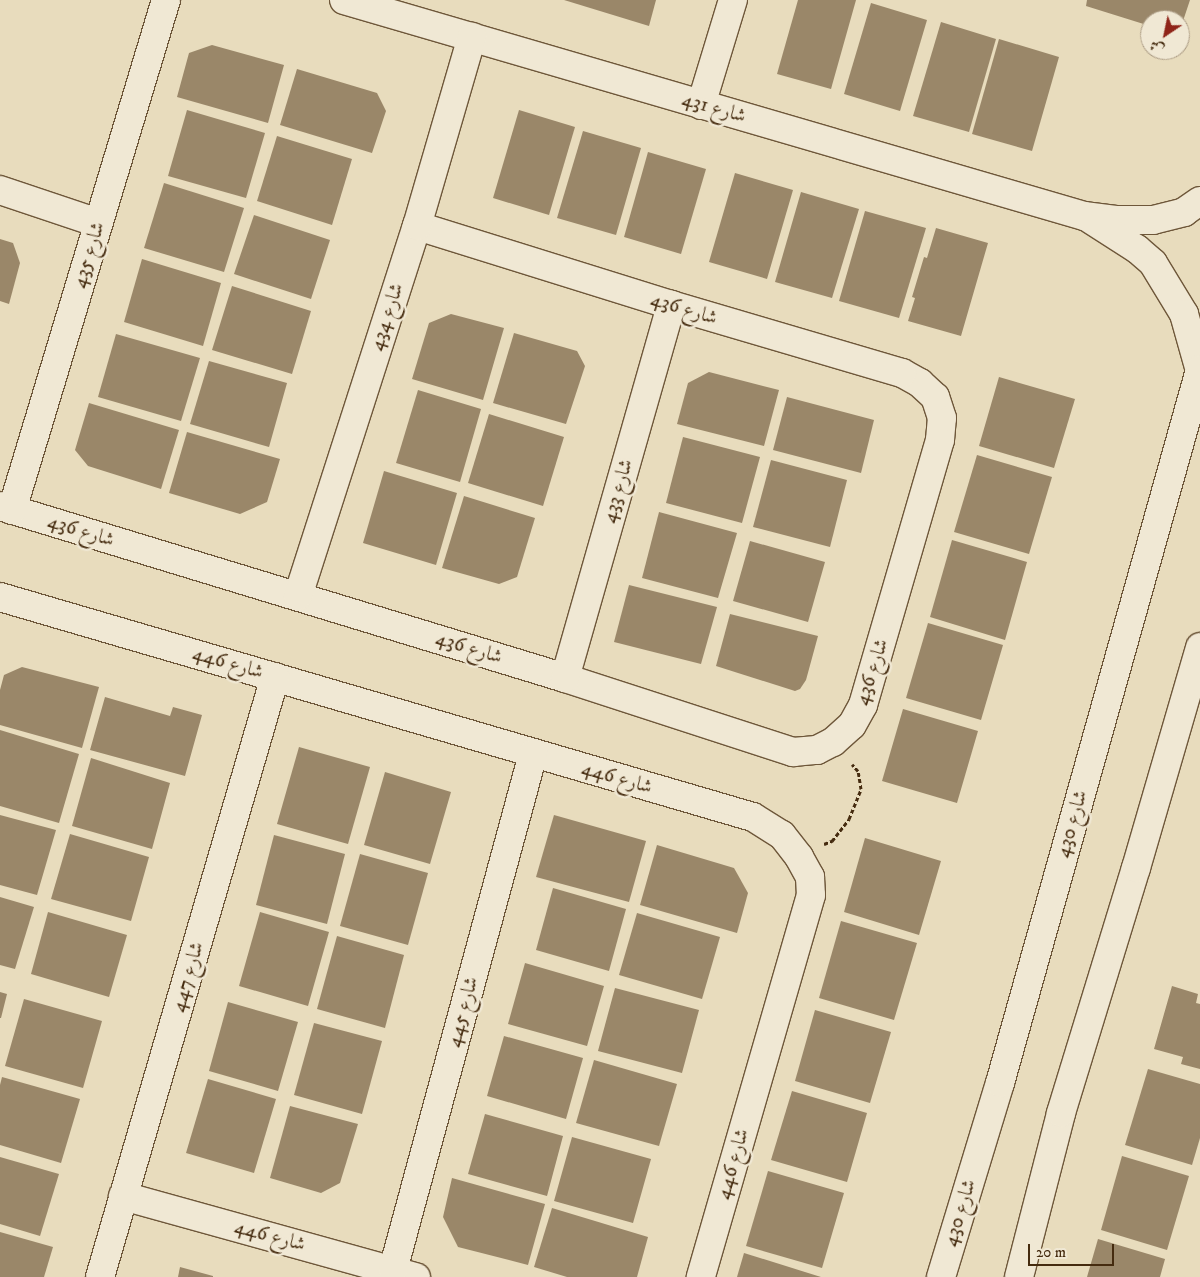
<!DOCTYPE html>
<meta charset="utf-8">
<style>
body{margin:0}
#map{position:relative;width:1200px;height:1277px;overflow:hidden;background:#e8dcbd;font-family:"IM FELL DW Pica",Amiri,serif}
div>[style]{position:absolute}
.building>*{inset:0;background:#9a8769}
.path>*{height:3px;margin-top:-1.5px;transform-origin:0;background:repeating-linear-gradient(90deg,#452b0f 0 4px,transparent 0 6.5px)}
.roads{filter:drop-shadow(1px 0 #6e573a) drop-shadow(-1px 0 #6e573a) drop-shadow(0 1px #6e573a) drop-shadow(0 -1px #6e573a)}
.minor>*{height:28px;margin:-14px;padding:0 14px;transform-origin:14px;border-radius:14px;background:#f0e8d4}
span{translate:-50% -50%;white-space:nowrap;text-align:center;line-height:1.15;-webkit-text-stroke:5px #f0e8d4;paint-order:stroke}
.street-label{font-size:20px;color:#452b0f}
.north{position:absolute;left:1140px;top:10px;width:50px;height:50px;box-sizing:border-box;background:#f0e8d4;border:1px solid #ac9c85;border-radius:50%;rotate:214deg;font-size:14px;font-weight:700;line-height:20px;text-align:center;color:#452b0f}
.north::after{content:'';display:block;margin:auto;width:18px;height:22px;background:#8f2418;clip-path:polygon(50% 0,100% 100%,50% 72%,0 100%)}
.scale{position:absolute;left:1028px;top:1244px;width:86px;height:22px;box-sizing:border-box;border:2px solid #452b0f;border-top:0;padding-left:6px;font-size:15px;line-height:18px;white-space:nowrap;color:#452b0f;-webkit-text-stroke:4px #f0e8d4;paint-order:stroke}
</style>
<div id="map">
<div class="building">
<div style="clip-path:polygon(564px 0,656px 0,649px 26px)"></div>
<div style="clip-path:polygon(798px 0,856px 0,831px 89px,777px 74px)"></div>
<div style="clip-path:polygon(1087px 0,1190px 0,1180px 30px,1180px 20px,1150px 20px,1150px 26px,1086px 6px)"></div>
<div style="clip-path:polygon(871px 3px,927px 20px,900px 111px,844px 94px)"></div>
<div style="clip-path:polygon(941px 22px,996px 39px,969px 132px,913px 116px)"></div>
<div style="clip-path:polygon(999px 39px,1059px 57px,1032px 151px,972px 134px)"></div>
<div style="clip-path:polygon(212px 45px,284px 65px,268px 123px,177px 97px,189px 53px)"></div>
<div style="clip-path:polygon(297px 69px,377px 93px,386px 111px,372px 153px,280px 125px)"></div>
<div style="clip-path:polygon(187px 110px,265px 133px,246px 198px,168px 176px)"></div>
<div style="clip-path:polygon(519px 110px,575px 127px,549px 215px,493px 198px)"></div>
<div style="clip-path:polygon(583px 131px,641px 148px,616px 235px,557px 218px)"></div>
<div style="clip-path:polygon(277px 136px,352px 159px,332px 225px,257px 201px)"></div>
<div style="clip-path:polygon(648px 152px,706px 169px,681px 254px,624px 237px)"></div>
<div style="clip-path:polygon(735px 173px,793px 190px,767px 279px,709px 262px)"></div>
<div style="clip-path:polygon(164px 183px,244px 208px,224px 272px,144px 248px)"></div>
<div style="clip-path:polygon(801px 192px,859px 209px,832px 298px,775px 282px)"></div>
<div style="clip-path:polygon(865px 211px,926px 228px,899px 318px,839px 301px)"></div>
<div style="clip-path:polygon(254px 215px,330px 240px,311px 299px,234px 274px)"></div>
<div style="clip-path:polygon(936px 228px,988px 243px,961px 336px,908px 321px,915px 298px,912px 297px,924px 257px,927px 258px)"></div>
<div style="clip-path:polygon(0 239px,13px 243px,20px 263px,9px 304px,0 301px)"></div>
<div style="clip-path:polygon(142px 259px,221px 283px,203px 346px,124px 322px)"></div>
<div style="clip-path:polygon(232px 286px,311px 311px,292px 374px,212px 350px)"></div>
<div style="clip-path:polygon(451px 314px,504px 328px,483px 400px,412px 379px,429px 323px)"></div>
<div style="clip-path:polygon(514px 333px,577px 351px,585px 366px,566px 424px,493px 403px)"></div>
<div style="clip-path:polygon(116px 334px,200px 358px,181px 421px,98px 397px)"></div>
<div style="clip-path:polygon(209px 361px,287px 383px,269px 447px,190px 424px)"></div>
<div style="clip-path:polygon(709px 372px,779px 390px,764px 446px,677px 424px,688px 383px)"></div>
<div style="clip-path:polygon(999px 377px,1075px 399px,1054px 468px,979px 446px)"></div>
<div style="clip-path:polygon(418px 390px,481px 409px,460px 482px,396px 463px)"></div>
<div style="clip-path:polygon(787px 397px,874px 420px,861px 473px,773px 450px)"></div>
<div style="clip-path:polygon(89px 403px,179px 430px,161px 489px,88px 466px,75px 450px)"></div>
<div style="clip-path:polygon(489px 414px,564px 437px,543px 506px,468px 483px)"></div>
<div style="clip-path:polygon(187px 432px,280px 459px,267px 502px,240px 514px,169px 493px)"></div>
<div style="clip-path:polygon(683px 437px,760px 457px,742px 523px,666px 503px)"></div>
<div style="clip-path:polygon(977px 455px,1052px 477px,1029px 554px,954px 532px)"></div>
<div style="clip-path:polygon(771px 460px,847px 480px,830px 547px,753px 527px)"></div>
<div style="clip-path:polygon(384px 471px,457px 493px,436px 565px,363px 543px)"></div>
<div style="clip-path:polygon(464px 496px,535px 518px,517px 577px,499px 584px,442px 568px)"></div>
<div style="clip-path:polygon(659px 512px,737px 533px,718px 598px,642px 578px)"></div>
<div style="clip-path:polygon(952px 540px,1027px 562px,1005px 640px,930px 617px)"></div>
<div style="clip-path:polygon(750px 541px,825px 562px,808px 622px,733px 601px)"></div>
<div style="clip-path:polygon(629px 585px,717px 607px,701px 664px,614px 642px)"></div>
<div style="clip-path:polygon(730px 614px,818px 636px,806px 680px,800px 689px,795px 691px,716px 666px)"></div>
<div style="clip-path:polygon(928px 623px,1003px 645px,981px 720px,906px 698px)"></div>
<div style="clip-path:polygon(22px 667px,99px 687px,82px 748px,0 725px,0 690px,4px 675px)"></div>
<div style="clip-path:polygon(105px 697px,170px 716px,173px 707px,202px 715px,185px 776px,90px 750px)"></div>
<div style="clip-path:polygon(903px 709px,978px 731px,957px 803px,882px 781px)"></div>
<div style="clip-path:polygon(0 730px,79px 754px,59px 823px,0 806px)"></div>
<div style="clip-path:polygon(299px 747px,370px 767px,348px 844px,277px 824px)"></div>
<div style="clip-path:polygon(91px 758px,170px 783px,152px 849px,72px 826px)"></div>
<div style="clip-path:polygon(385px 772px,451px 792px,430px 864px,364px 845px)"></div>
<div style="clip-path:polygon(0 815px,56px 830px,37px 895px,0 885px)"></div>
<div style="clip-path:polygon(554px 815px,646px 841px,629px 902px,536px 877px)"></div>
<div style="clip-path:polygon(70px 834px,149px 857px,131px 921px,51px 899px)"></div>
<div style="clip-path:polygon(274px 835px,345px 854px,327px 924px,256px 905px)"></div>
<div style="clip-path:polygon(865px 838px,941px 861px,919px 935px,844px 912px)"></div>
<div style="clip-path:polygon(657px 845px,734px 868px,748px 893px,737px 933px,640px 905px)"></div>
<div style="clip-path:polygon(360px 854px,428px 873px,408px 945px,340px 926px)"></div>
<div style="clip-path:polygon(553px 888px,626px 909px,609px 971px,536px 950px)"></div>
<div style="clip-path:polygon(0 897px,34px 907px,15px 969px,0 965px)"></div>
<div style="clip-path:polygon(48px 912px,127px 935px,109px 997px,31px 974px)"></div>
<div style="clip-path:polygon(260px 912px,329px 932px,308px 1006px,239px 986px)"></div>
<div style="clip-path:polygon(637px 913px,720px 937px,702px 999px,619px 975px)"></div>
<div style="clip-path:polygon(841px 921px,917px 943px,894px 1020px,819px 998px)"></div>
<div style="clip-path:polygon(337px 936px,404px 955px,385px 1028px,317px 1009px)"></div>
<div style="clip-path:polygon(525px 963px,604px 986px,587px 1046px,508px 1024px)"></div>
<div style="clip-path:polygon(1172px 986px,1198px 994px,1196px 1003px,1200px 1004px,1200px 1069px,1181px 1064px,1183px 1057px,1154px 1049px)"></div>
<div style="clip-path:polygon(615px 988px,699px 1010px,682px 1073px,598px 1051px)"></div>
<div style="clip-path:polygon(0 992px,7px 994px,1px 1018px,0 1018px)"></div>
<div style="clip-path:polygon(24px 999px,102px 1021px,83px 1088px,5px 1066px)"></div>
<div style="clip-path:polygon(228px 1002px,298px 1022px,278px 1091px,209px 1071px)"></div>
<div style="clip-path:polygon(815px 1010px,891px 1032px,870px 1103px,795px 1081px)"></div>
<div style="clip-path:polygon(314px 1023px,382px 1041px,362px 1114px,294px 1095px)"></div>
<div style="clip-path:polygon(504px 1036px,583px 1058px,566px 1119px,487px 1096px)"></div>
<div style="clip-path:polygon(594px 1060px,677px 1084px,659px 1146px,576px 1123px)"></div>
<div style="clip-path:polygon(1148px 1069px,1200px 1084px,1200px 1138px,1192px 1165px,1125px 1145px)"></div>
<div style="clip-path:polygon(2px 1077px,80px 1099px,61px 1163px,0 1145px,0 1085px)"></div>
<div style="clip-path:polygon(208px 1079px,276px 1099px,254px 1173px,186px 1153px)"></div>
<div style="clip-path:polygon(792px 1091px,867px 1113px,847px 1182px,771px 1160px)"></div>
<div style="clip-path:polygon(290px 1106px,358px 1124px,340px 1183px,321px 1193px,270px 1178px)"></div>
<div style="clip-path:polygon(485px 1114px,563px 1136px,547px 1196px,468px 1174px)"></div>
<div style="clip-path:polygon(572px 1137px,651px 1159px,633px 1223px,554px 1201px)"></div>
<div style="clip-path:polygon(1122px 1156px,1189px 1176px,1167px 1250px,1101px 1230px)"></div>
<div style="clip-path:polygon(0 1157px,59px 1174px,40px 1236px,0 1224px)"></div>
<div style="clip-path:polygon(768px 1171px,844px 1193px,822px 1268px,746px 1246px)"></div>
<div style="clip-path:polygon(452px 1178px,545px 1204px,528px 1265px,458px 1247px,443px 1217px)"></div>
<div style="clip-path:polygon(552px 1208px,648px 1237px,637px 1277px,567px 1277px,534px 1267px)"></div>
<div style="clip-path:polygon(0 1232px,53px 1247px,44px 1277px,0 1277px)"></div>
<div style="clip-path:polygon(1098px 1239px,1165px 1259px,1160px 1277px,1087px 1277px)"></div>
<div style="clip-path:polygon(744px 1253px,821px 1277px,737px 1277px)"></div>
<div style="clip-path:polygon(180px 1267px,213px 1276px,213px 1277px,178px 1277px)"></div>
</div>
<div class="path">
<div style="left:824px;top:844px;width:9px;rotate:-21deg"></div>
<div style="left:832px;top:841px;width:28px;rotate:-52deg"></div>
<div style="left:849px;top:819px;width:32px;rotate:-68deg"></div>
<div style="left:861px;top:789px;width:18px;rotate:-99deg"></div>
<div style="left:858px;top:771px;width:9px;rotate:-131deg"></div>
</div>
<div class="roads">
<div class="minor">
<div style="left:344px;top:0;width:771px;rotate:16.27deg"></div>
<div style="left:1084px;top:216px;width:32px;rotate:7deg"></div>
<div style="left:1116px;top:220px;width:37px"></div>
<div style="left:1153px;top:220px;width:32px;rotate:-14deg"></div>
<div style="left:1184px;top:212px;width:19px;rotate:-35deg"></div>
<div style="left:701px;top:105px;width:110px;rotate:-73.1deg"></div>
<div style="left:0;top:190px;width:103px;rotate:18.6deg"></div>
<div style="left:1090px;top:219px;width:56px;rotate:32.6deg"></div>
<div style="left:1137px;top:249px;width:21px;rotate:41deg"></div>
<div style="left:1153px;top:263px;width:60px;rotate:58.7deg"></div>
<div style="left:1184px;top:314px;width:59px;rotate:74.3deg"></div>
<div style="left:0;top:506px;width:591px;rotate:16.93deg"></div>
<div style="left:565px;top:678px;width:240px;rotate:18deg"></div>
<div style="left:793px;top:752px;width:24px;rotate:-5deg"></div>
<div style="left:817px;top:750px;width:18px;rotate:-27deg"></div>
<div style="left:833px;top:742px;width:25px;rotate:-42deg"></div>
<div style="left:852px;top:725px;width:23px;rotate:-61deg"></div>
<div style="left:863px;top:705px;width:276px;rotate:-73.8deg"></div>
<div style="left:940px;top:440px;width:22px;rotate:-85deg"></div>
<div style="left:942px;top:418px;width:22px;rotate:-108deg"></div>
<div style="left:935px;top:397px;width:21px;rotate:-137deg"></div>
<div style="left:920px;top:383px;width:21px;rotate:-151deg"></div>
<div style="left:902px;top:373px;width:241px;rotate:-163.6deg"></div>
<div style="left:671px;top:305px;width:266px;rotate:-162.7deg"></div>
<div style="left:12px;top:510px;width:533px;rotate:-73.2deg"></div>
<div style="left:298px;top:596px;width:389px;rotate:-72.2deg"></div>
<div style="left:417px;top:226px;width:197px;rotate:-73.8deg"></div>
<div style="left:0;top:597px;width:784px;rotate:16.29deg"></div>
<div style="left:753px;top:817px;width:34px;rotate:32deg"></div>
<div style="left:782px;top:835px;width:28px;rotate:52deg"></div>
<div style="left:799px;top:857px;width:23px;rotate:61deg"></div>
<div style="left:810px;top:877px;width:18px;rotate:87deg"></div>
<div style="left:811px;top:895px;width:398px;rotate:106.1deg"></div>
<div style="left:565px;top:678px;width:388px;rotate:-74.1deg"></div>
<div style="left:123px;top:1196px;width:304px;rotate:15.5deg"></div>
<div style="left:393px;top:1270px;width:535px;rotate:-74.82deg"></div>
<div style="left:100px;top:1277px;width:625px;rotate:-73.74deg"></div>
<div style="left:941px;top:1277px;width:203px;rotate:-73.1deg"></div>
<div style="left:1000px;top:1083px;width:741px;rotate:-74.33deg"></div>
<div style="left:1019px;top:1277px;width:169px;rotate:-75.6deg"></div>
<div style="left:1061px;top:1113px;width:256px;rotate:-73deg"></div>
<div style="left:1136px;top:868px;width:230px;rotate:-73.8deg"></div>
</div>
</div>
<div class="street-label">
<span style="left:714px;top:108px;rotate:16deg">شارع 431</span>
<span style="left:89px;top:255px;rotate:-73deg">شارع 435</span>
<span style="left:684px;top:309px;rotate:17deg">شارع 436</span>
<span style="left:387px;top:317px;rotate:-72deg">شارع 434</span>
<span style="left:618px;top:491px;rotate:-74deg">شارع 433</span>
<span style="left:81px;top:531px;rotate:17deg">شارع 436</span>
<span style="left:469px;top:648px;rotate:17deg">شارع 436</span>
<span style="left:228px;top:663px;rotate:16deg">شارع 446</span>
<span style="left:872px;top:672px;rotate:-72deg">شارع 436</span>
<span style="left:617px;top:778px;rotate:16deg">شارع 446</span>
<span style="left:1072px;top:824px;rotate:-74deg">شارع 430</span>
<span style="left:188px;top:977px;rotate:-74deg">شارع 447</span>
<span style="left:463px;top:1012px;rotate:-75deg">شارع 445</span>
<span style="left:733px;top:1164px;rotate:-74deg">شارع 446</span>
<span style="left:960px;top:1213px;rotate:-73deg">شارع 430</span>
<span style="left:270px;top:1236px;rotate:15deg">شارع 446</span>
</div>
<div class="north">ش</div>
<div class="scale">20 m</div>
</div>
